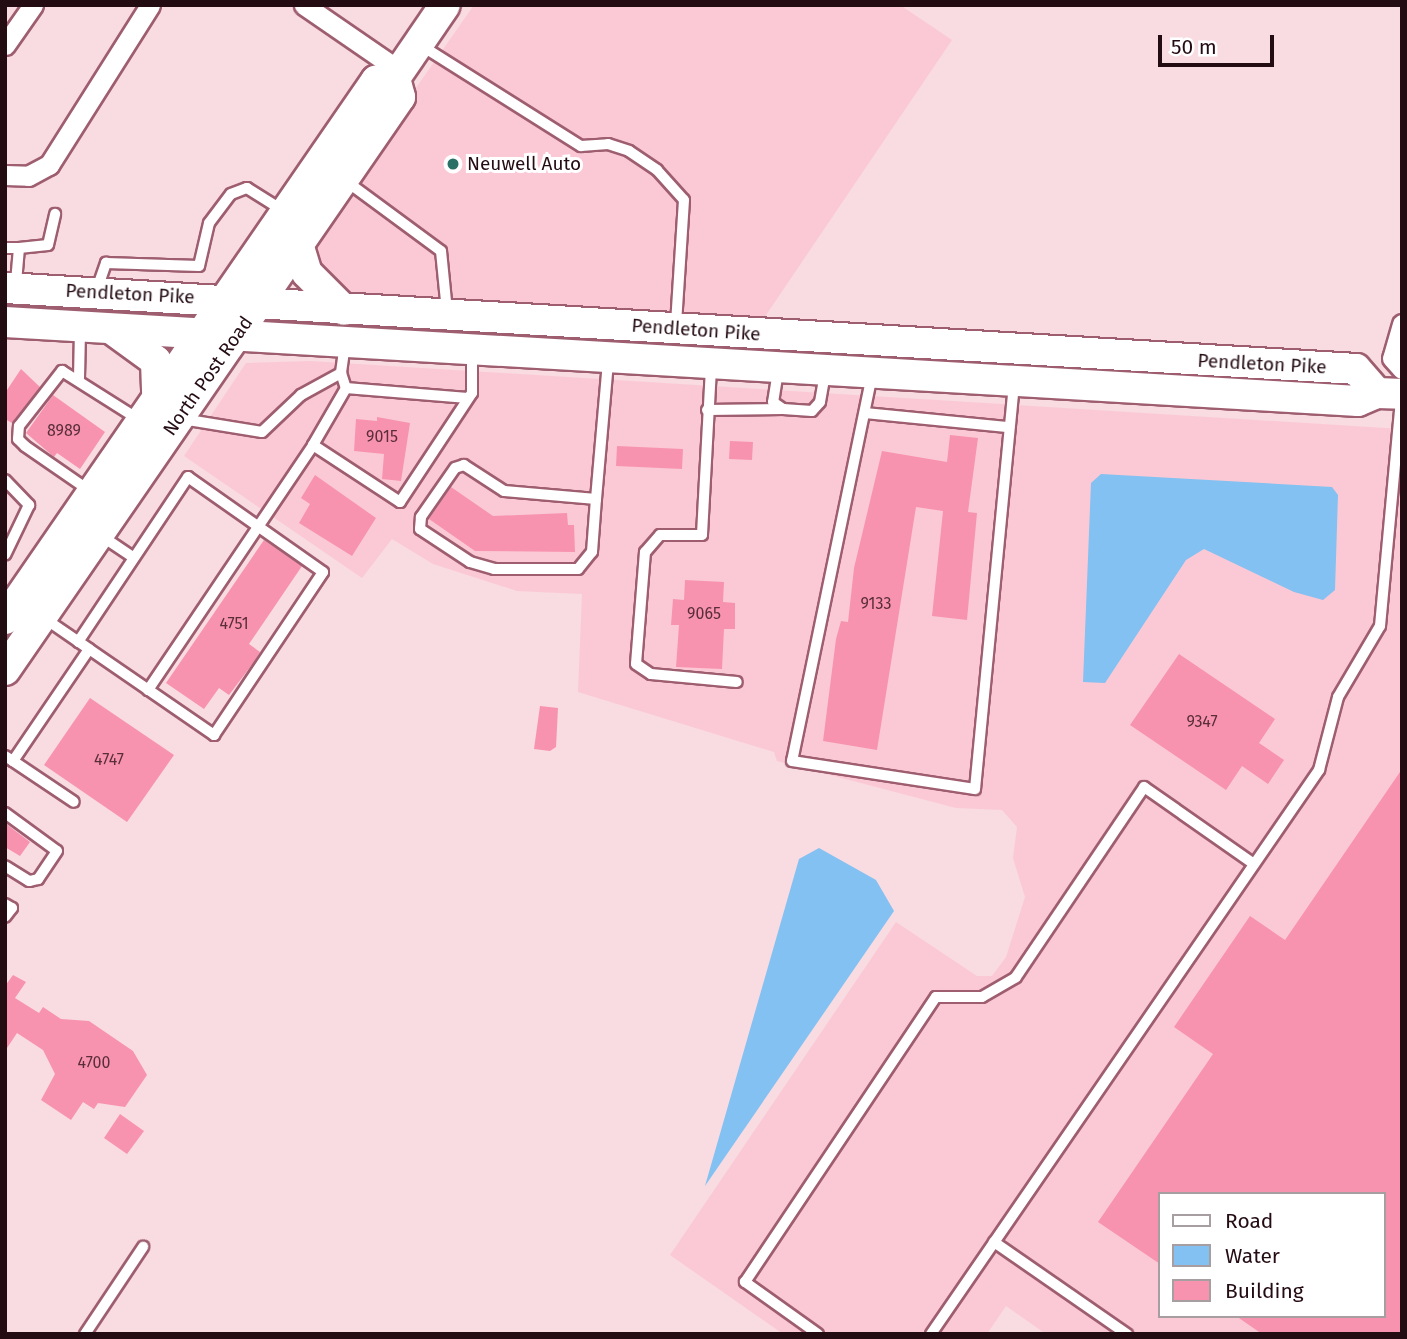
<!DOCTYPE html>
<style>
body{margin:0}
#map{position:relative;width:1407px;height:1339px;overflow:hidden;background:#f9dbe2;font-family:"Fira Sans",sans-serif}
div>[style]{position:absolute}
.built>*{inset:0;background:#fbc9d5}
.water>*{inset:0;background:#82c1f1}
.building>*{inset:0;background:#f893af}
.roads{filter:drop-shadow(2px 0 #9e5e70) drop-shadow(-2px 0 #9e5e70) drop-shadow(0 2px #9e5e70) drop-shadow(0 -2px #9e5e70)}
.lane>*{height:10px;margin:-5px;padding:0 5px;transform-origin:5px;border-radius:5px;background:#fff}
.street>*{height:19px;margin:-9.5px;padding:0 9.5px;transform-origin:9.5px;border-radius:9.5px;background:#fff}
.primary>*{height:30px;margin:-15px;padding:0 15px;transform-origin:15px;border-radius:15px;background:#fff}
.dots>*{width:19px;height:19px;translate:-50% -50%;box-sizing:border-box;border:4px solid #fff;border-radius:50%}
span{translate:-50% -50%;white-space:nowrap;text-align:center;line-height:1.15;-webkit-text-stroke:6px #fff;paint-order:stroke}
.number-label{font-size:16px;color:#592e3a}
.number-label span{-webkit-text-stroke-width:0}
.poi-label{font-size:19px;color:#240c13}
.left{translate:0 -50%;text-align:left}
.street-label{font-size:19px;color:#240c13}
.frame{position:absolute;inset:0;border:7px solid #240c13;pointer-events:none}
.legend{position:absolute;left:1158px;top:1192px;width:228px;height:126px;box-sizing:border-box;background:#fff;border:2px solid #a79ea1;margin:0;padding:9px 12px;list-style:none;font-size:21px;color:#240c13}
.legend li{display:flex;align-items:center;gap:14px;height:35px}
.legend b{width:35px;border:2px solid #a79ea1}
.scale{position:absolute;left:1158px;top:35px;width:116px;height:32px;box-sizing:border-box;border:4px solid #240c13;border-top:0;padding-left:9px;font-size:21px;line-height:24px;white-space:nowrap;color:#240c13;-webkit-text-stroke:5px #fff;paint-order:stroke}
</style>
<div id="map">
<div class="built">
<div style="clip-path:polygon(474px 5px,900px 5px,952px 40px,762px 321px,336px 294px,314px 275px,308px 242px)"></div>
<div style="clip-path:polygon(evenodd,310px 361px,1402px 429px,1402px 1334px,1046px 1334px,1006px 1306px,987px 1334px,783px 1334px,670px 1255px,896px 922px,977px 976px,992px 976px,1006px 957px,1025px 897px,1013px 858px,1017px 827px,1002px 810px,956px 808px,777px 761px,774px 752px,578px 692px,582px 594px,517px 591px,433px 564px,392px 539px,362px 578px,184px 456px,246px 363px,310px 361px,1160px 1194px,1384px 1194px,1384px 1316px,1160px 1316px,1160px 1194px)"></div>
</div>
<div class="water">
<div style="clip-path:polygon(1101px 474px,1332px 487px,1338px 495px,1335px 590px,1323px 600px,1294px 592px,1204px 549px,1186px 560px,1105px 683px,1083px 682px,1091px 483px)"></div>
<div style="clip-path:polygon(819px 848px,876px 880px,894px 911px,705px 1186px,799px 859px)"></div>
</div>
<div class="building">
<div style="clip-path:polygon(21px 369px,40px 387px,12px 423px,5px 419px,5px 393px)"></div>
<div style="clip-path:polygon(53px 395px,105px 432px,80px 469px,57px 453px,54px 457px,26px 433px)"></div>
<div style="clip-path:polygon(377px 417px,410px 423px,401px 481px,382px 479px,384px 454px,354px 451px,356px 419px,377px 421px)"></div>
<div style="clip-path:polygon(950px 435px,978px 438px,968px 512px,977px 513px,967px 620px,932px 616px,943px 511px,916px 507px,877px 750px,823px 741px,836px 639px,841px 621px,848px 622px,854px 568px,882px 451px,947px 462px)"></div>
<div style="clip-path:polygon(730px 441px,753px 442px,752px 460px,729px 459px)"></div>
<div style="clip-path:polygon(617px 446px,683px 449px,682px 469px,616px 466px)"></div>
<div style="clip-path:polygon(315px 475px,376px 518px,352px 556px,299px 523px,310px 504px,301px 498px)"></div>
<div style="clip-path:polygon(451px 487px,493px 516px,567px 513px,568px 525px,574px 525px,575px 552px,475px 551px,429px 519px)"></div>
<div style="clip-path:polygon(264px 540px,302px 566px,249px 644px,260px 652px,254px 662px,229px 695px,219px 688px,204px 709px,166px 683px)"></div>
<div style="clip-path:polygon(685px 580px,724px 582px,723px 602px,735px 603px,735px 629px,724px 629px,722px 669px,676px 667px,679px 625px,671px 625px,673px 599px,684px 600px)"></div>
<div style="clip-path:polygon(1179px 654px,1275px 719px,1259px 743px,1284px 760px,1268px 784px,1242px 766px,1226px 790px,1130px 725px)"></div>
<div style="clip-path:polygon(90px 698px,174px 755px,127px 822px,44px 765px)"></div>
<div style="clip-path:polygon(540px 706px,558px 708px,556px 747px,550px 751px,534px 749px)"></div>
<div style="clip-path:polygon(1402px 769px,1402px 1334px,1262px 1334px,1236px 1316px,1384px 1316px,1384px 1194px,1160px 1194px,1160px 1264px,1098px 1222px,1213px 1054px,1174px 1027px,1250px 916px,1285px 940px)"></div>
<div style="clip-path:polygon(5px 823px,30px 842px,20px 856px,5px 847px)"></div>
<div style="clip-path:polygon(13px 975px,26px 982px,15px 998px,39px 1013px,43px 1007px,61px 1019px,89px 1021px,133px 1051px,147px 1075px,125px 1107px,98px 1103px,94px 1109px,83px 1102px,71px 1120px,41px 1100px,55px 1074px,43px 1050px,17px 1033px,5px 1051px,5px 986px)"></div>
<div style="clip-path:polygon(120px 1114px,144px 1131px,127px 1154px,104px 1138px)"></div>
</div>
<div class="roads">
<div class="lane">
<div style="left:422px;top:46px;width:188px;rotate:32.2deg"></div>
<div style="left:581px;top:146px;width:27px;rotate:-4deg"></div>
<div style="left:608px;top:144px;width:22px;rotate:18deg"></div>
<div style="left:629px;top:151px;width:34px;rotate:34deg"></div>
<div style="left:657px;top:170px;width:40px;rotate:48deg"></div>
<div style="left:684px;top:200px;width:124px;rotate:93.7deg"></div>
<div style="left:346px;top:181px;width:118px;rotate:36.4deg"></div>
<div style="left:441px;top:251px;width:60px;rotate:84.3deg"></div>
<div style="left:5px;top:248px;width:14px"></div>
<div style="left:19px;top:248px;width:36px;rotate:95deg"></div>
<div style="left:19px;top:248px;width:29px;rotate:-6deg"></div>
<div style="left:48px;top:245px;width:32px;rotate:-77deg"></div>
<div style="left:97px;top:289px;width:28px;rotate:-71deg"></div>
<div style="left:106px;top:263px;width:93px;rotate:1.8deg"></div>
<div style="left:199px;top:266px;width:44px;rotate:-76.9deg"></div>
<div style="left:209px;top:223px;width:36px;rotate:-53deg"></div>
<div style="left:231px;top:194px;width:17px;rotate:-21deg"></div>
<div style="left:247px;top:188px;width:41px;rotate:32.2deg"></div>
<div style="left:345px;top:344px;width:29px;rotate:98deg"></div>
<div style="left:341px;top:373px;width:16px;rotate:72deg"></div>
<div style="left:711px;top:368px;width:167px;rotate:93.1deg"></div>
<div style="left:702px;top:535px;width:42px;rotate:180deg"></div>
<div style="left:660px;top:535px;width:23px;rotate:131deg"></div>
<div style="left:645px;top:552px;width:112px;rotate:94.6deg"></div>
<div style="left:636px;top:664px;width:18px;rotate:34deg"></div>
<div style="left:651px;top:674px;width:86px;rotate:5.3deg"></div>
<div style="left:778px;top:371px;width:31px;rotate:99deg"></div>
<div style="left:773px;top:402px;width:12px;rotate:35deg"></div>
<div style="left:783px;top:409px;width:29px;rotate:4deg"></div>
<div style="left:812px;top:411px;width:12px;rotate:-48deg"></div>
<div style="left:820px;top:402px;width:29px;rotate:-80deg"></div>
<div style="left:872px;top:375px;width:394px;rotate:101.7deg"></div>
<div style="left:792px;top:761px;width:185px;rotate:8.7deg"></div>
<div style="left:975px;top:789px;width:405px;rotate:-84.5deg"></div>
<div style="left:79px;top:378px;width:48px;rotate:-88.8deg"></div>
<div style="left:707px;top:410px;width:76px;rotate:-0.8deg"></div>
<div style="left:865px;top:413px;width:145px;rotate:5.6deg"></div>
<div style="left:182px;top:419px;width:81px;rotate:9.2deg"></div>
<div style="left:262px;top:432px;width:54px;rotate:-43.5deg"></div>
<div style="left:301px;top:395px;width:46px;rotate:-28.8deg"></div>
<div style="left:313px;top:445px;width:66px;rotate:-59.9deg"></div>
<div style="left:346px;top:388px;width:122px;rotate:4.7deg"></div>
<div style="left:5px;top:480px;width:35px;rotate:46deg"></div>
<div style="left:29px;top:505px;width:55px;rotate:115.6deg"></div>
<div style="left:90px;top:491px;width:79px;rotate:-145.3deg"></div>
<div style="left:25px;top:446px;width:10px;rotate:-135deg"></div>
<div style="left:18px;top:439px;width:13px;rotate:-86deg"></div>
<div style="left:19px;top:426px;width:70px;rotate:-52deg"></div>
<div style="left:62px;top:371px;width:90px;rotate:32.3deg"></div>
<div style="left:596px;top:499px;width:92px;rotate:-175deg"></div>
<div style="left:504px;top:491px;width:48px;rotate:-147deg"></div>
<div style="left:464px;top:465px;width:9px;rotate:162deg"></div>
<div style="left:455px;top:468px;width:60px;rotate:124.8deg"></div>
<div style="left:421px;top:517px;width:12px;rotate:95deg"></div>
<div style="left:420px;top:529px;width:60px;rotate:33.4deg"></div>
<div style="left:470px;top:562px;width:25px;rotate:16deg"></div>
<div style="left:494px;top:569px;width:84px"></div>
<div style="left:578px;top:569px;width:22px;rotate:-51deg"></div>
<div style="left:592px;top:552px;width:53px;rotate:-85.7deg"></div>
<div style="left:596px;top:499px;width:138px;rotate:-85deg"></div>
<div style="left:103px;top:537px;width:37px;rotate:34deg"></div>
<div style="left:44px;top:618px;width:55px;rotate:34.6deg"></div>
<div style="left:89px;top:649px;width:152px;rotate:34.5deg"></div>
<div style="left:214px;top:735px;width:196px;rotate:-56.2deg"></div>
<div style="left:323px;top:572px;width:165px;rotate:-144.9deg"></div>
<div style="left:188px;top:477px;width:198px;rotate:123.7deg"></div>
<div style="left:148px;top:690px;width:295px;rotate:-56deg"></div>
<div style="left:313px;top:445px;width:104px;rotate:33.2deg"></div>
<div style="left:400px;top:502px;width:131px;rotate:-56.6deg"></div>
<div style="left:472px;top:393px;width:40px;rotate:-90deg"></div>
<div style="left:5px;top:756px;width:9px;rotate:32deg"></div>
<div style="left:13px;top:761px;width:135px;rotate:-55.8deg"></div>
<div style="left:13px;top:761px;width:73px;rotate:33.9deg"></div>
<div style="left:5px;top:813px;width:64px;rotate:36.2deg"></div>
<div style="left:57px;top:851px;width:34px;rotate:124deg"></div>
<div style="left:38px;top:879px;width:9px;rotate:167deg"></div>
<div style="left:29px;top:881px;width:28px;rotate:-148deg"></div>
<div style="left:5px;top:904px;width:8px;rotate:30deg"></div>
<div style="left:12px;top:908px;width:11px;rotate:128deg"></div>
<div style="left:994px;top:1242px;width:162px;rotate:34.7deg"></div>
<div style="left:85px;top:1334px;width:105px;rotate:-56.3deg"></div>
<div style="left:818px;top:1334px;width:90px;rotate:-144.5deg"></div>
<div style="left:745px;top:1282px;width:343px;rotate:-56.2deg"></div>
<div style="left:936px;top:997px;width:46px"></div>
<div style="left:982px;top:997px;width:39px;rotate:-30deg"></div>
<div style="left:1016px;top:977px;width:229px;rotate:-56deg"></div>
<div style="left:1144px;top:787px;width:134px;rotate:35deg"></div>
<div style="left:931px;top:1334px;width:685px;rotate:-55.47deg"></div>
<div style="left:1319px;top:770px;width:75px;rotate:-75.4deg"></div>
<div style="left:1338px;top:697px;width:82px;rotate:-59.4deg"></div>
<div style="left:1380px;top:626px;width:229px;rotate:-84.7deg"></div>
</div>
<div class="street">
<div style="left:304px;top:5px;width:116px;rotate:34.5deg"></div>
<div style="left:5px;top:45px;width:49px;rotate:-55deg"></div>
<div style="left:5px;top:175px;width:23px;rotate:2deg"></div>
<div style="left:28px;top:176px;width:24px;rotate:-28deg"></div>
<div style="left:49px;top:165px;width:189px;rotate:-57.7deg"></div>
<div style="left:1402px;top:324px;width:35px;rotate:106deg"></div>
<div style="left:1392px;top:358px;width:15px;rotate:48deg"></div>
</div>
<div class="primary">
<div style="left:298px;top:244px;width:30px;rotate:73deg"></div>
<div style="left:307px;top:273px;width:52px;rotate:45deg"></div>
<div style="left:5px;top:288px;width:1353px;rotate:3.43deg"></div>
<div style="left:1356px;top:369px;width:32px;rotate:49deg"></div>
<div style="left:5px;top:322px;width:1355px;rotate:3.34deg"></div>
<div style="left:1358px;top:401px;width:21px;rotate:-23deg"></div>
<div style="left:1377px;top:393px;width:25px;rotate:2deg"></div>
<div style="left:112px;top:329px;width:54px;rotate:36deg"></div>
<div style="left:156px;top:361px;width:37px;rotate:88deg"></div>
<div style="left:5px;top:619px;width:654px;rotate:-55.41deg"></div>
<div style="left:376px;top:81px;width:19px;rotate:-9deg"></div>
<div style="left:395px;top:78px;width:88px;rotate:-55.6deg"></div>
<div style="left:5px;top:670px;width:696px;rotate:-55.42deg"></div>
<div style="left:400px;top:97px;width:20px;rotate:-105deg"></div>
</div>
</div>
<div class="dots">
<div style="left:453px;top:164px;background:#297066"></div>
</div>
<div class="number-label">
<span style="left:64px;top:431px">8989</span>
<span style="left:382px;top:437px">9015</span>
<span style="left:876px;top:604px">9133</span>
<span style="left:704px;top:614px">9065</span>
<span style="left:234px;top:624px">4751</span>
<span style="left:1202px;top:722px">9347</span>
<span style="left:109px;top:760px">4747</span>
<span style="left:94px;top:1063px">4700</span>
</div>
<div class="poi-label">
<span class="left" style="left:467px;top:164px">Neuwell Auto</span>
</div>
<div class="street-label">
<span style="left:130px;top:294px;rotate:3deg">Pendleton Pike</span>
<span style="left:696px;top:330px;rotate:4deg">Pendleton Pike</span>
<span style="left:1262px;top:364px;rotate:3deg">Pendleton Pike</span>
<span style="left:208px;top:376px;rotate:-55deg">North Post Road</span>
</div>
<div class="frame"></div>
<ul class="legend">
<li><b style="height:9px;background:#fff"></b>Road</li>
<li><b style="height:19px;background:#82c1f1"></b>Water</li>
<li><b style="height:19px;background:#f893af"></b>Building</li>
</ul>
<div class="scale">50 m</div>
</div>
